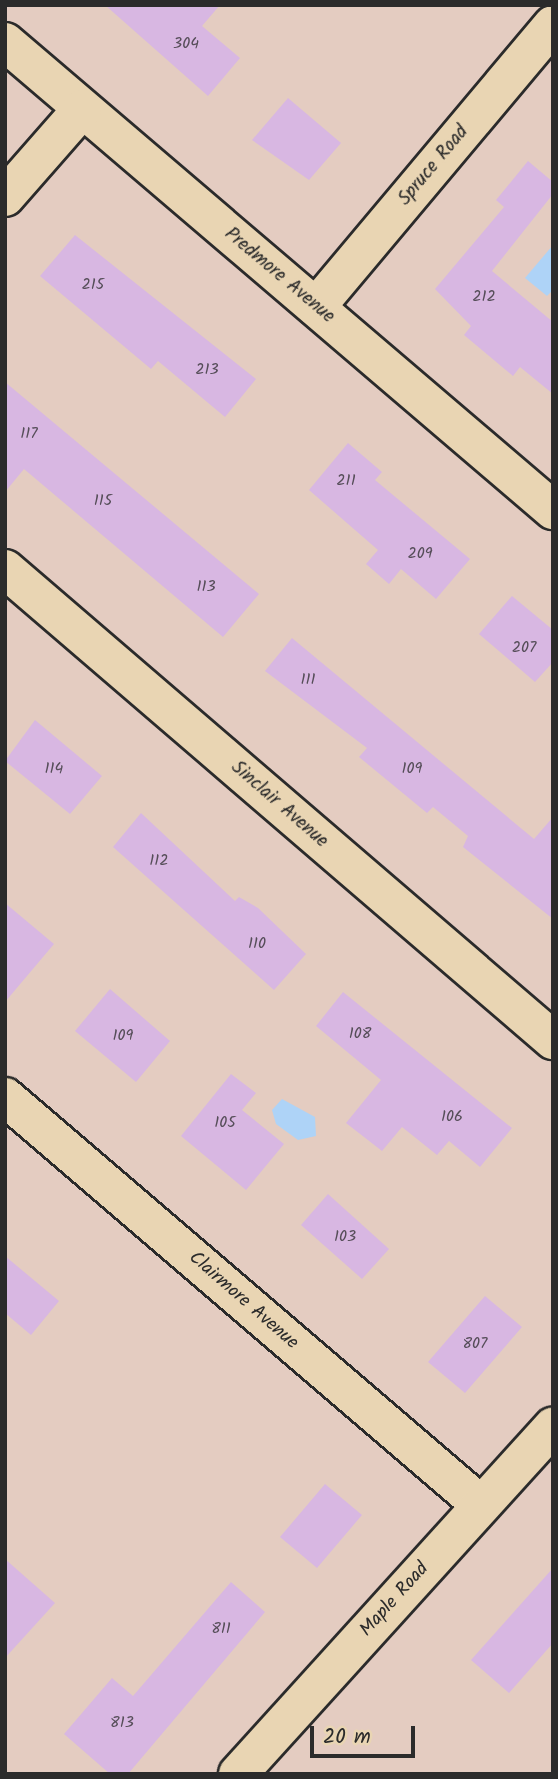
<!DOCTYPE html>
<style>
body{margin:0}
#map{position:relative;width:558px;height:1779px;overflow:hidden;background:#e4ccc1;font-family:Kalam,sans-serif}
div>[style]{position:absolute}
.water>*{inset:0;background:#aed3f7}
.building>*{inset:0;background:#d8b7e2}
.roads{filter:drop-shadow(2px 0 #2b2b2b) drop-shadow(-2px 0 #2b2b2b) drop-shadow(0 2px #2b2b2b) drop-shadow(0 -2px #2b2b2b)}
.minor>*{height:38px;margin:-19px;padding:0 19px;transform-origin:19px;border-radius:19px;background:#e9d5b3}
span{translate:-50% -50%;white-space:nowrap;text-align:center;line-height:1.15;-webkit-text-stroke:5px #e9d5b3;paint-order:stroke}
.number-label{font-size:16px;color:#564e59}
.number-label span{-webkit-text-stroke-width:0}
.street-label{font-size:19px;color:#2b2b2b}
.frame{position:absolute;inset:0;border:7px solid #2b2b2b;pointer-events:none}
.scale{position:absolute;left:310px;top:1726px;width:105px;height:32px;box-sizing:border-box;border:4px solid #2b2b2b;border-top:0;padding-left:9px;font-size:21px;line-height:24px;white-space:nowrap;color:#2b2b2b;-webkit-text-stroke:5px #e9d5b3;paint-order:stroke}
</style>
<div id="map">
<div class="water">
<div style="clip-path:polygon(553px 245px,553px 290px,547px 296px,525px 278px)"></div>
<div style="clip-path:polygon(282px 1099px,315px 1117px,316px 1136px,298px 1140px,276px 1124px,272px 1110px)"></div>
</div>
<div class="building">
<div style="clip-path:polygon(105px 5px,220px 5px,202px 26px,240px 58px,208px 96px)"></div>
<div style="clip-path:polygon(288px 98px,341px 143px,309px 180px,252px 140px)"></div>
<div style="clip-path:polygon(528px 161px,553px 182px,553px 194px,492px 271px,553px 322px,553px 394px,520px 367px,513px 376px,464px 335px,471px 326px,435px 289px,504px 207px,496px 200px)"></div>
<div style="clip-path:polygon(75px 235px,256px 379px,225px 417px,158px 361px,151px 369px,40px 276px)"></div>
<div style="clip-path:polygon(5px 382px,259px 594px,223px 637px,24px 469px,5px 492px)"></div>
<div style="clip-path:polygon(348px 443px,382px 472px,375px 480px,470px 559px,436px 599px,401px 569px,389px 584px,366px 564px,378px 550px,309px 490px)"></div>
<div style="clip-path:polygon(512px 596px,553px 630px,553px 662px,535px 682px,479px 634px)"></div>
<div style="clip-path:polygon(292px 638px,534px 839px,553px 817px,553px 919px,463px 847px,468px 836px,433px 807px,427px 813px,359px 757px,367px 748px,265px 671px)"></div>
<div style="clip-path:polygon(35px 720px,102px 776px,70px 814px,5px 761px)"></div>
<div style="clip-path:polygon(141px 813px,235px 901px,239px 897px,258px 908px,306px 954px,274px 990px,113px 847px)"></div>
<div style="clip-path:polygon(5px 903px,54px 944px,5px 1002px)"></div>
<div style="clip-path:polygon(110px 989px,170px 1041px,136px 1082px,75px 1031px)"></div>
<div style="clip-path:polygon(343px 992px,512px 1128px,480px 1167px,449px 1141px,437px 1155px,402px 1127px,382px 1151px,346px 1123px,381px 1080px,316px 1026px)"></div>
<div style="clip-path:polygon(231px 1074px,256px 1093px,242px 1110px,284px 1144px,246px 1190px,181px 1136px)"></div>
<div style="clip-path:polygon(328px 1194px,389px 1249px,362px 1279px,301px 1225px)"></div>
<div style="clip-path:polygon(5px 1256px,59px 1301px,31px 1335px,5px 1313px)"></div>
<div style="clip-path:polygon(485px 1296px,522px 1327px,465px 1393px,428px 1362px)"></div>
<div style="clip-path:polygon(325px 1484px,362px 1515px,317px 1568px,280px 1537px)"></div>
<div style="clip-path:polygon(5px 1559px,55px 1603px,5px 1658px)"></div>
<div style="clip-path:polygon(553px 1568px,553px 1643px,509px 1693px,471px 1660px)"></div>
<div style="clip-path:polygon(231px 1582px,265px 1612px,128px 1774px,110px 1774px,64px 1734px,112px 1678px,133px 1696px)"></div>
</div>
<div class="roads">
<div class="minor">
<div style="left:5px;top:42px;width:721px;rotate:40.5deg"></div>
<div style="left:5px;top:197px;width:117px;rotate:-48.8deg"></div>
<div style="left:316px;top:307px;width:368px;rotate:-50deg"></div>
<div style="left:5px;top:569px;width:723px;rotate:40.68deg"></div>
<div style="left:5px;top:1097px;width:627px;rotate:40.6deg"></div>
<div style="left:238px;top:1774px;width:469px;rotate:-47.8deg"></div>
</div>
</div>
<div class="number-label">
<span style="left:186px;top:44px">304</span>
<span style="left:93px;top:285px">215</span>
<span style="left:484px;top:297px">212</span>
<span style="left:207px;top:370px">213</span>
<span style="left:29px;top:434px">117</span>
<span style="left:346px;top:481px">211</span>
<span style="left:103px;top:501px">115</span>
<span style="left:420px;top:554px">209</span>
<span style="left:206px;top:587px">113</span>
<span style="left:524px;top:648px">207</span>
<span style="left:308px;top:680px">111</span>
<span style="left:54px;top:769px">114</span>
<span style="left:412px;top:769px">109</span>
<span style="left:159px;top:861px">112</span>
<span style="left:257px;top:944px">110</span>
<span style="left:360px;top:1034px">108</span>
<span style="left:123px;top:1036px">109</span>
<span style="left:452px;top:1117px">106</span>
<span style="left:225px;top:1123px">105</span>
<span style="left:345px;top:1237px">103</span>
<span style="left:475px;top:1344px">807</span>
<span style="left:221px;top:1629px">811</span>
<span style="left:122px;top:1723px">813</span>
</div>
<div class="street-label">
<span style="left:434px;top:166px;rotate:-50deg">Spruce Road</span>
<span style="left:279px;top:276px;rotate:40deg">Predmore Avenue</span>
<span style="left:279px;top:805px;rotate:41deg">Sinclair Avenue</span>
<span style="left:243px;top:1301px;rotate:41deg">Clairmore Avenue</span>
<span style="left:395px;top:1600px;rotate:-48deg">Maple Road</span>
</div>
<div class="frame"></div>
<div class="scale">20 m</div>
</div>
